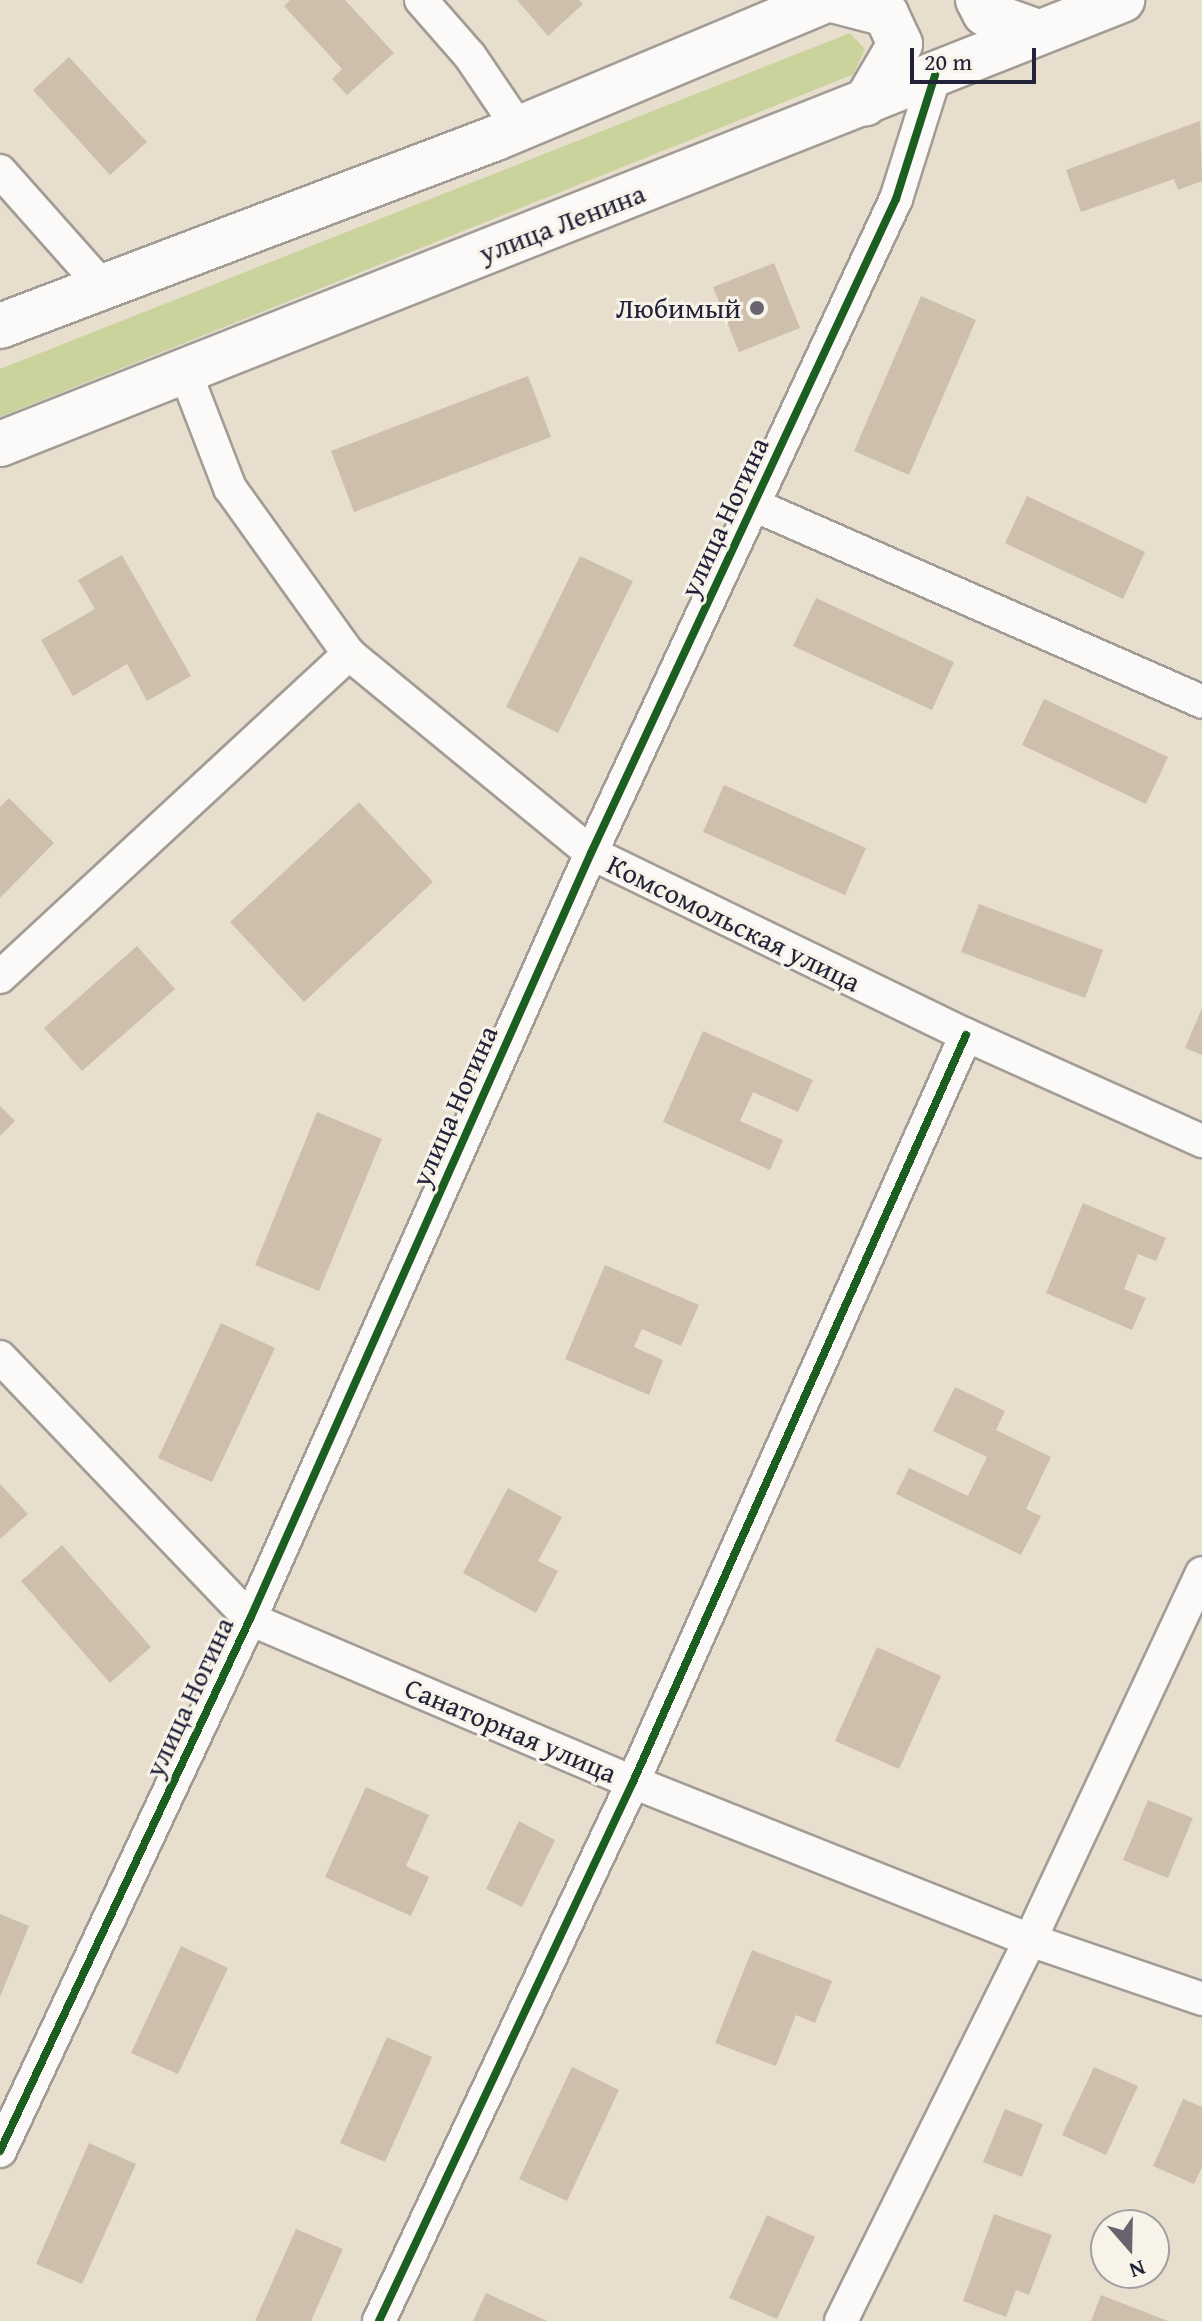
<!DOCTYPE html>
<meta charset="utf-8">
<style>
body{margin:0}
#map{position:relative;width:1202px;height:2321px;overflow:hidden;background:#e8dece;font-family:"Gentium Book Plus",serif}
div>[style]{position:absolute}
.green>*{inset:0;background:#c9d39b}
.building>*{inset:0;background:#cebfad}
.roads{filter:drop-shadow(2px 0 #a29c96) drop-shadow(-2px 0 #a29c96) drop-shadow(0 2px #a29c96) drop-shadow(0 -2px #a29c96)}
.minor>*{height:32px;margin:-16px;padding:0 16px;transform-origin:16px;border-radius:16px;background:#fcfaf8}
.secondary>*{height:44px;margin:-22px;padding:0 22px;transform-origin:22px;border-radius:22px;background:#fcfaf8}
.cycleway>*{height:8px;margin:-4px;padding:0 4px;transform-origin:4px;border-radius:4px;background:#1b5e20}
.dots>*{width:22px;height:22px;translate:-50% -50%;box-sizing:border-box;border:4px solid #f7f3e8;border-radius:50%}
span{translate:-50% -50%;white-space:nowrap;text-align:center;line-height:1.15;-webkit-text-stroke:6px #f7f3e8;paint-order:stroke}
.street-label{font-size:28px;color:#22223b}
.poi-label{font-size:28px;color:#22223b}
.right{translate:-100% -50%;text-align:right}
.north{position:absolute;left:1090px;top:2209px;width:80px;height:80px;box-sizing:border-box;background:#f7f3e8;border:2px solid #a29fa3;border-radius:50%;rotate:160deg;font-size:22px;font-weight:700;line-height:32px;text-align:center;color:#22223b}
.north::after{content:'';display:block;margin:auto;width:28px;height:36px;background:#67646e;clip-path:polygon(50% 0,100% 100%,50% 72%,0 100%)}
.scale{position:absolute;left:910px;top:48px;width:126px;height:36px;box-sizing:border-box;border:4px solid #22223b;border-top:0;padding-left:10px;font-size:24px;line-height:28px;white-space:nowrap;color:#22223b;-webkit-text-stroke:6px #f7f3e8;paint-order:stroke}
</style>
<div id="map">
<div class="green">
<div style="clip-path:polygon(850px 33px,865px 49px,854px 74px,0 417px,0 369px)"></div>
</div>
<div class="building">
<div style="clip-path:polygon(290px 0,345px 0,394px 53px,347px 95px,332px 79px,342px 69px,284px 6px)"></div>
<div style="clip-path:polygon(517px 0,579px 0,583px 4px,548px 36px)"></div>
<div style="clip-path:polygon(69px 57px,147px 142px,110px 175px,33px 90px)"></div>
<div style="clip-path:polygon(1200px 121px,1202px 181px,1178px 190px,1174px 179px,1081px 212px,1066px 170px)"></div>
<div style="clip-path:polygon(774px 263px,800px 328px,739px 352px,713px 287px)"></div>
<div style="clip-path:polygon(921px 296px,976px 320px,909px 475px,854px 451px)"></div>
<div style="clip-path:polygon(528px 376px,551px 437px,354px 512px,331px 451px)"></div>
<div style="clip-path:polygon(1027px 496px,1145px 552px,1123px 599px,1005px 543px)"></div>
<div style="clip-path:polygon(122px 555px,191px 676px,147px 701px,127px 664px,73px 696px,41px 640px,95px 609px,78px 580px)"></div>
<div style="clip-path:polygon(580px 556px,633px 581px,558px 733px,506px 707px)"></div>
<div style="clip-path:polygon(816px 598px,954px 662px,932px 710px,793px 646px)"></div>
<div style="clip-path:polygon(1044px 699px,1168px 757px,1146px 804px,1022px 745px)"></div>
<div style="clip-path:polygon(724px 785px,866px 848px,845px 895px,703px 832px)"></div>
<div style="clip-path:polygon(9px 798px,54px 843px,0 898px,0 807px)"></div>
<div style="clip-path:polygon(359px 802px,433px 882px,304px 1002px,230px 922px)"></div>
<div style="clip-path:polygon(979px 904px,1103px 950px,1085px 998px,961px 952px)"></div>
<div style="clip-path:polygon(137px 946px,175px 989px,82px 1071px,44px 1028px)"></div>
<div style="clip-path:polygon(1202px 1008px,1202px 1055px,1185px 1048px)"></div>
<div style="clip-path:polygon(703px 1031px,813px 1080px,798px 1112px,753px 1092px,740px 1121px,783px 1140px,770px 1170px,663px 1122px)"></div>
<div style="clip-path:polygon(0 1106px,15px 1121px,0 1136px)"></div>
<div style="clip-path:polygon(317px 1112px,382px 1139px,319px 1291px,255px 1265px)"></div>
<div style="clip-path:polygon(1083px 1203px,1166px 1238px,1156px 1261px,1138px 1254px,1124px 1289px,1146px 1298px,1132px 1330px,1046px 1293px)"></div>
<div style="clip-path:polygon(605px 1265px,699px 1305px,681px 1346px,642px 1329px,634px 1347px,663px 1360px,649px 1395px,565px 1359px)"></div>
<div style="clip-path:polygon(221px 1323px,275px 1348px,212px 1482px,158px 1458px)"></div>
<div style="clip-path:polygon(955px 1387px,1005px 1411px,996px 1430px,1051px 1457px,1026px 1509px,1041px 1516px,1021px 1555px,896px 1494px,909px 1468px,968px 1496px,987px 1457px,933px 1431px)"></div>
<div style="clip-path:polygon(0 1484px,28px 1514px,0 1539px)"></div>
<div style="clip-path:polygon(508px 1488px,562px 1517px,538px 1561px,558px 1571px,536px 1613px,463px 1573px)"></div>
<div style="clip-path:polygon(62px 1545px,151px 1647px,110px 1683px,21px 1581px)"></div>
<div style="clip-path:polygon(877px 1647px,941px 1676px,899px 1769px,835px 1741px)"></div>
<div style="clip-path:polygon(366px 1787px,429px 1815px,406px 1866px,429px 1877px,411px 1916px,325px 1877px)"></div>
<div style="clip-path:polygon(1148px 1800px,1193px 1818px,1168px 1878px,1123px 1860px)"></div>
<div style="clip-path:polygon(519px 1821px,555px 1840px,522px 1907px,486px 1889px)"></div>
<div style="clip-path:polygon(0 1914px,29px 1926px,0 1997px)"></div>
<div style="clip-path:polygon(181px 1946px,228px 1968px,178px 2074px,131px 2053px)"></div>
<div style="clip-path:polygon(752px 1950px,832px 1981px,815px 2023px,796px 2015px,776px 2066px,715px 2043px)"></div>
<div style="clip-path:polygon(387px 2037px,432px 2057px,385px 2162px,340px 2143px)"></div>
<div style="clip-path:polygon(572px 2067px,619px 2090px,567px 2201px,519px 2179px)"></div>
<div style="clip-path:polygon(1094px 2067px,1138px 2086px,1106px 2155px,1062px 2135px)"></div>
<div style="clip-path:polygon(1183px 2099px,1202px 2107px,1202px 2167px,1194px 2184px,1153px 2166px)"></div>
<div style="clip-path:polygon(1005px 2109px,1043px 2124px,1022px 2177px,983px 2162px)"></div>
<div style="clip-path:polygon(89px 2143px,136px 2164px,82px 2284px,36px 2264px)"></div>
<div style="clip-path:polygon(994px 2214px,1052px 2235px,1029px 2295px,1016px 2290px,1006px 2317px,963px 2301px)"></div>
<div style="clip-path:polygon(767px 2215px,815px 2237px,777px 2319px,729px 2298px)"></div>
<div style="clip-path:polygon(296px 2229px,343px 2249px,311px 2321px,255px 2321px)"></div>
<div style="clip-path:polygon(486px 2293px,547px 2321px,473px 2321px)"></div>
<div style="clip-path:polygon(1101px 2295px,1168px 2321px,1091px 2321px)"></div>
</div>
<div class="roads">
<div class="minor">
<div style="left:421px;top:0;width:74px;rotate:48.8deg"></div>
<div style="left:470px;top:56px;width:86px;rotate:55.9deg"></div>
<div style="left:0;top:171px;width:154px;rotate:48.4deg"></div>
<div style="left:184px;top:369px;width:128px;rotate:68.9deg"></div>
<div style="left:230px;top:488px;width:204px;rotate:54.4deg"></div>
<div style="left:349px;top:654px;width:313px;rotate:39.4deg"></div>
<div style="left:591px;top:853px;width:417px;rotate:25.9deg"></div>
<div style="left:966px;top:1035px;width:259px;rotate:24.2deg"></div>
<div style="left:754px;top:505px;width:489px;rotate:23.7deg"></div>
<div style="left:0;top:977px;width:476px;rotate:-42.8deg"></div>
<div style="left:0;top:1357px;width:362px;rotate:46.3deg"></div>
<div style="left:250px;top:1619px;width:416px;rotate:23.1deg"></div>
<div style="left:633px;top:1782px;width:427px;rotate:21.7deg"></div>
<div style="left:1030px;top:1940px;width:182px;rotate:18.9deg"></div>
<div style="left:0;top:2151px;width:588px;rotate:-64.83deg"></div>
<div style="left:250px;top:1619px;width:838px;rotate:-66deg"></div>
<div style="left:591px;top:853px;width:722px;rotate:-65deg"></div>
<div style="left:896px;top:199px;width:130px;rotate:-72.5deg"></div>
<div style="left:379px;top:2321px;width:596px;rotate:-64.77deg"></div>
<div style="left:633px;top:1782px;width:818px;rotate:-65.97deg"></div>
<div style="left:841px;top:2321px;width:425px;rotate:-63.6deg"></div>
<div style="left:1030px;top:1940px;width:405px;rotate:-64.9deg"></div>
</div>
<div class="secondary">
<div style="left:832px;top:0;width:56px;rotate:14.5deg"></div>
<div style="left:886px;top:14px;width:33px;rotate:65deg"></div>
<div style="left:900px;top:44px;width:69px;rotate:120.3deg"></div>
<div style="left:978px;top:0;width:15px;rotate:62deg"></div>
<div style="left:985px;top:13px;width:56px;rotate:19.7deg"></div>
<div style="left:0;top:326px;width:530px;rotate:-20.76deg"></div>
<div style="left:496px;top:138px;width:358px;rotate:-22.7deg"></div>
<div style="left:0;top:444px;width:1207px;rotate:-21.59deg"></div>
</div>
</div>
<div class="cycleway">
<div style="left:0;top:2151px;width:588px;rotate:-64.83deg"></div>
<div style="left:250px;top:1619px;width:838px;rotate:-66deg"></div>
<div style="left:591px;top:853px;width:722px;rotate:-65deg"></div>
<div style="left:896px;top:199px;width:130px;rotate:-72.5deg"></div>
<div style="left:379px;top:2321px;width:596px;rotate:-64.77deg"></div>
<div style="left:633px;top:1782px;width:818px;rotate:-65.97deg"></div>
</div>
<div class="dots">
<div style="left:757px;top:308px;background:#67646e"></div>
</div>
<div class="street-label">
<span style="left:562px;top:223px;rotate:-21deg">улица Ленина</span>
<span style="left:724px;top:517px;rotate:-65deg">улица Ногина</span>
<span style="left:734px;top:923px;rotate:26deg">Комсомольская улица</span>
<span style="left:454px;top:1106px;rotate:-66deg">улица Ногина</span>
<span style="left:189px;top:1697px;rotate:-65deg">улица Ногина</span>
<span style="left:511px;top:1730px;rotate:23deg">Санаторная улица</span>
</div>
<div class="poi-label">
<span class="right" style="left:741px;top:308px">Любимый</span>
</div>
<div class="north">N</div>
<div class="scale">20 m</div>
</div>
